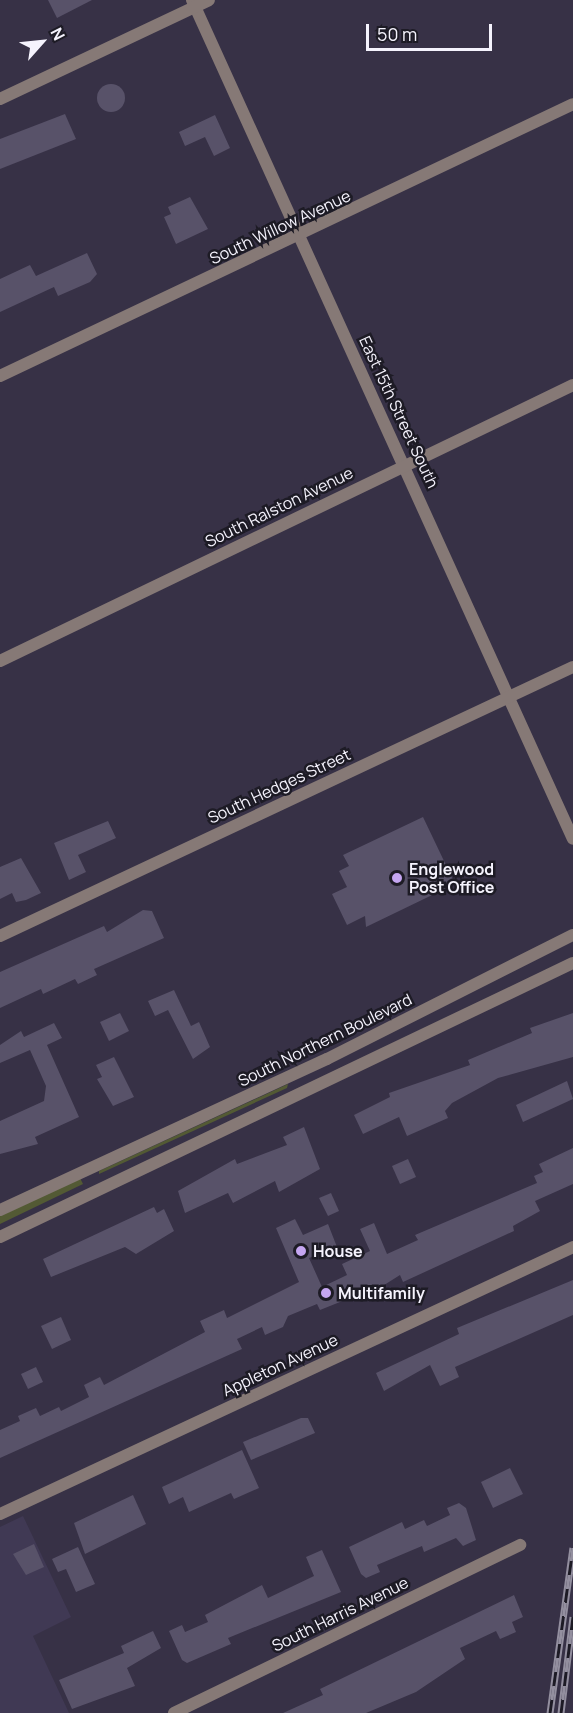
<!DOCTYPE html>
<style>
body{margin:0}
#map{position:relative;width:573px;height:1713px;overflow:hidden;background:#373146;font-family:Manrope,sans-serif}
div>[style]{position:absolute}
.built>*{inset:0;background:#403954}
.green>*{inset:0;background:#535a34}
.building>*{inset:0;background:#585269}
.round{border-radius:50%}
.minor>*{height:12px;margin:-6px;padding:0 6px;transform-origin:6px;border-radius:6px;background:#867976}
.rail>*{height:7px;margin-top:-3.5px;transform-origin:0;background:repeating-linear-gradient(90deg,#1d1b25 0 14px,#938f9f 0 28px);box-sizing:border-box;border-block:2px solid #938f9f}
.dots>*{width:16px;height:16px;translate:-50% -50%;box-sizing:border-box;border:3px solid #1d1b25;border-radius:50%}
span{translate:-50% -50%;white-space:nowrap;text-align:center;line-height:1.15;-webkit-text-stroke:5px #1d1b25;paint-order:stroke}
.street-label{font-size:16px;color:#f5f3fd}
.poi-label{font-size:16px;color:#f5f3fd;font-weight:700}
.left{translate:0 -50%;text-align:left}
.north{position:absolute;left:12px;top:12px;width:60px;height:60px;-webkit-text-stroke:4px #1d1b25;paint-order:stroke;rotate:63deg;font-size:16px;font-weight:700;line-height:24px;text-align:center;color:#f5f3fd}
.north::after{content:'';display:block;margin:auto;width:21px;height:27px;background:#f5f3fd;clip-path:polygon(50% 0,100% 100%,50% 72%,0 100%)}
.scale{position:absolute;left:366px;top:24px;width:126px;height:27px;box-sizing:border-box;border:3px solid #f5f3fd;border-top:0;padding-left:8px;font-size:18px;line-height:21px;white-space:nowrap;color:#f5f3fd;-webkit-text-stroke:4px #1d1b25;paint-order:stroke}
</style>
<div id="map">
<div class="built">
<div style="clip-path:polygon(23px 1516px,71px 1617px,33px 1636px,69px 1713px,0 1713px,0 1527px)"></div>
</div>
<div class="green">
<div style="clip-path:polygon(288px 1084px,287px 1088px,99px 1174px,99px 1171px)"></div>
<div style="clip-path:polygon(80px 1178px,83px 1184px,0 1224px,0 1216px)"></div>
</div>
<div class="building">
<div style="clip-path:polygon(48px 0,92px 0,57px 18px)"></div>
<div class="round" style="left:97px;top:84px;width:28px;height:28px"></div>
<div style="clip-path:polygon(65px 114px,76px 139px,0 169px,0 139px)"></div>
<div style="clip-path:polygon(215px 115px,230px 148px,214px 156px,205px 137px,185px 146px,179px 132px)"></div>
<div style="clip-path:polygon(190px 197px,208px 229px,176px 244px,164px 217px,171px 214px,168px 207px)"></div>
<div style="clip-path:polygon(87px 253px,97px 274px,90px 282px,58px 296px,54px 287px,0 312px,0 279px,30px 265px,36px 276px)"></div>
<div style="clip-path:polygon(423px 817px,455px 884px,366px 927px,365px 916px,347px 925px,332px 894px,347px 887px,339px 871px,349px 866px,343px 855px)"></div>
<div style="clip-path:polygon(108px 821px,116px 838px,78px 855px,86px 872px,69px 880px,54px 843px)"></div>
<div style="clip-path:polygon(21px 858px,41px 893px,26px 900px,16px 902px,12px 893px,0 899px,0 867px)"></div>
<div style="clip-path:polygon(143px 910px,152px 911px,164px 938px,94px 969px,97px 975px,78px 984px,75px 979px,43px 994px,41px 989px,0 1008px,0 972px,104px 926px,107px 932px)"></div>
<div style="clip-path:polygon(174px 990px,191px 1026px,199px 1022px,210px 1047px,193px 1059px,168px 1010px,155px 1016px,148px 1001px)"></div>
<div style="clip-path:polygon(120px 1013px,129px 1031px,109px 1041px,100px 1022px)"></div>
<div style="clip-path:polygon(573px 1013px,573px 1057px,498px 1078px,452px 1103px,445px 1111px,448px 1118px,407px 1136px,399px 1117px,363px 1134px,354px 1115px,390px 1097px,389px 1093px,470px 1065px,468px 1060px,532px 1033px,530px 1028px)"></div>
<div style="clip-path:polygon(54px 1023px,62px 1038px,47px 1045px,79px 1117px,35px 1137px,38px 1144px,0 1154px,0 1121px,44px 1101px,46px 1086px,30px 1050px,0 1063px,0 1045px,21px 1031px,24px 1037px)"></div>
<div style="clip-path:polygon(114px 1057px,134px 1097px,113px 1106px,97px 1079px,102px 1077px,96px 1065px)"></div>
<div style="clip-path:polygon(567px 1081px,573px 1099px,523px 1122px,516px 1105px)"></div>
<div style="clip-path:polygon(304px 1127px,320px 1169px,279px 1192px,275px 1181px,233px 1203px,228px 1193px,185px 1213px,178px 1191px,235px 1159px,237px 1164px,287px 1145px,283px 1137px)"></div>
<div style="clip-path:polygon(573px 1148px,573px 1184px,535px 1201px,540px 1211px,513px 1226px,514px 1231px,403px 1282px,400px 1275px,362px 1299px,360px 1294px,320px 1310px,317px 1304px,288px 1316px,283px 1327px,265px 1335px,262px 1327px,237px 1339px,242px 1349px,0 1458px,0 1430px,20px 1421px,18px 1416px,36px 1408px,40px 1416px,59px 1407px,61px 1411px,89px 1397px,84px 1385px,100px 1377px,104px 1385px,205px 1332px,200px 1321px,224px 1310px,227px 1318px,299px 1282px,276px 1228px,295px 1219px,303px 1235px,328px 1224px,337px 1247px,309px 1258px,322px 1287px,347px 1275px,342px 1264px,370px 1251px,360px 1229px,374px 1223px,387px 1254px,418px 1240px,415px 1235px,537px 1183px,534px 1176px,543px 1172px,539px 1164px)"></div>
<div style="clip-path:polygon(408px 1159px,416px 1177px,400px 1184px,392px 1166px)"></div>
<div style="clip-path:polygon(331px 1193px,339px 1211px,328px 1216px,319px 1198px)"></div>
<div style="clip-path:polygon(154px 1207px,157px 1213px,164px 1209px,174px 1231px,136px 1254px,125px 1247px,51px 1277px,43px 1259px)"></div>
<div style="clip-path:polygon(573px 1280px,573px 1315px,455px 1367px,459px 1377px,440px 1386px,430px 1365px,384px 1391px,376px 1373px,459px 1334px,457px 1328px)"></div>
<div style="clip-path:polygon(61px 1317px,71px 1340px,52px 1349px,41px 1326px)"></div>
<div style="clip-path:polygon(36px 1367px,43px 1382px,28px 1389px,21px 1374px)"></div>
<div style="clip-path:polygon(301px 1418px,308px 1418px,315px 1433px,251px 1460px,243px 1442px)"></div>
<div style="clip-path:polygon(242px 1450px,259px 1488px,234px 1499px,231px 1493px,189px 1512px,183px 1497px,169px 1504px,162px 1487px)"></div>
<div style="clip-path:polygon(510px 1468px,523px 1494px,493px 1508px,481px 1482px)"></div>
<div style="clip-path:polygon(133px 1495px,146px 1524px,85px 1554px,74px 1523px)"></div>
<div style="clip-path:polygon(459px 1503px,466px 1508px,476px 1540px,463px 1546px,456px 1538px,424px 1552px,422px 1546px,377px 1565px,380px 1572px,366px 1578px,361px 1574px,349px 1547px,402px 1522px,405px 1529px,424px 1520px,427px 1526px,450px 1515px,447px 1508px)"></div>
<div style="clip-path:polygon(34px 1544px,44px 1567px,26px 1575px,13px 1554px)"></div>
<div style="clip-path:polygon(78px 1547px,95px 1584px,76px 1592px,66px 1569px,58px 1572px,52px 1559px)"></div>
<div style="clip-path:polygon(322px 1550px,341px 1592px,228px 1638px,231px 1644px,187px 1663px,182px 1660px,169px 1631px,182px 1625px,185px 1632px,208px 1622px,205px 1615px,262px 1585px,268px 1598px,314px 1576px,306px 1557px)"></div>
<div style="clip-path:polygon(514px 1595px,523px 1617px,512px 1622px,516px 1632px,500px 1639px,496px 1631px,460px 1648px,465px 1659px,416px 1692px,366px 1713px,283px 1713px,323px 1695px,320px 1689px)"></div>
<div style="clip-path:polygon(153px 1631px,161px 1648px,127px 1668px,135px 1686px,72px 1709px,59px 1680px,124px 1653px,121px 1646px)"></div>
</div>
<div class="minor">
<div style="left:192px;top:0;width:921px;rotate:65.58deg"></div>
<div style="left:0;top:99px;width:231px;rotate:-25.3deg"></div>
<div style="left:0;top:376px;width:634px;rotate:-25.39deg"></div>
<div style="left:0;top:661px;width:636px;rotate:-25.72deg"></div>
<div style="left:0;top:936px;width:633px;rotate:-25.15deg"></div>
<div style="left:0;top:1210px;width:360px;rotate:-24.8deg"></div>
<div style="left:327px;top:1059px;width:275px;rotate:-26.8deg"></div>
<div style="left:0;top:1237px;width:635px;rotate:-25.56deg"></div>
<div style="left:0;top:1514px;width:632px;rotate:-24.98deg"></div>
<div style="left:174px;top:1713px;width:385px;rotate:-25.9deg"></div>
</div>
<div class="rail">
<div style="left:550px;top:1713px;width:167px;rotate:-82.1deg"></div>
<div style="left:561px;top:1713px;width:97px;rotate:-82.9deg"></div>
</div>
<div class="dots">
<div style="left:397px;top:878px;background:#c5a6f1"></div>
<div style="left:301px;top:1251px;background:#c5a6f1"></div>
<div style="left:326px;top:1293px;background:#c5a6f1"></div>
</div>
<div class="street-label">
<span style="left:280px;top:227px;rotate:-25deg">South Willow Avenue</span>
<span style="left:399px;top:412px;rotate:65deg">East 15th Street South</span>
<span style="left:279px;top:507px;rotate:-26deg">South Ralston Avenue</span>
<span style="left:279px;top:786px;rotate:-25deg">South Hedges Street</span>
<span style="left:325px;top:1040px;rotate:-26deg">South Northern Boulevard</span>
<span style="left:280px;top:1365px;rotate:-25deg">Appleton Avenue</span>
<span style="left:340px;top:1614px;rotate:-26deg">South Harris Avenue</span>
</div>
<div class="poi-label">
<span class="left" style="left:409px;top:878px">Englewood<br>Post Office</span>
<span class="left" style="left:313px;top:1251px">House</span>
<span class="left" style="left:338px;top:1293px">Multifamily</span>
</div>
<div class="north">N</div>
<div class="scale">50 m</div>
</div>
